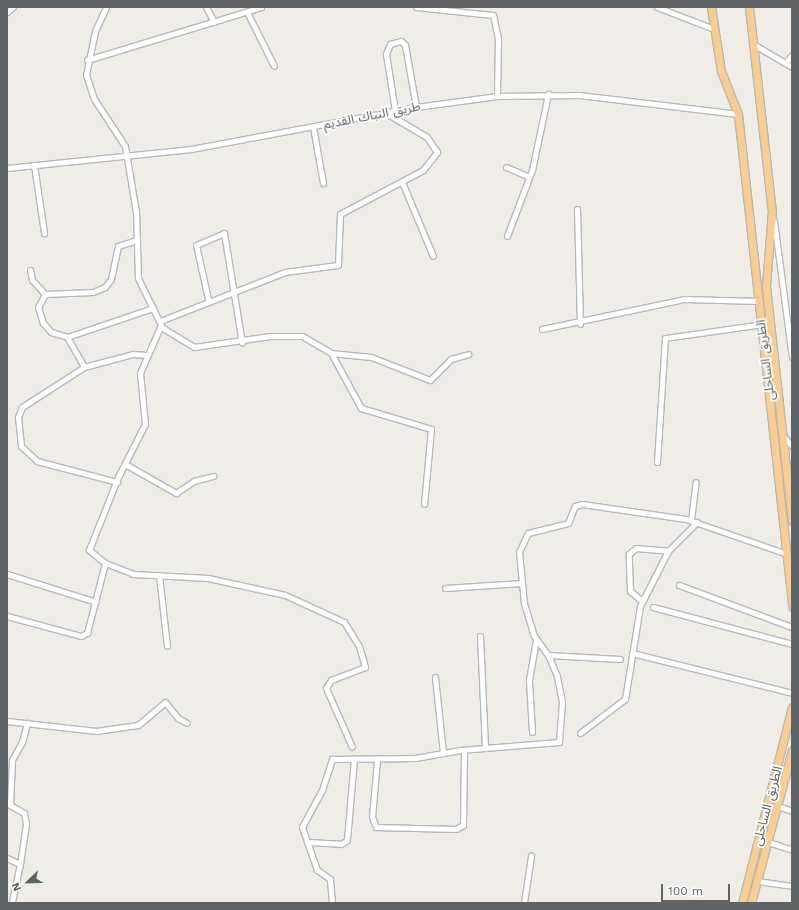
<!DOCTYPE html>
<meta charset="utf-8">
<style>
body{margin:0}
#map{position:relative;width:799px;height:910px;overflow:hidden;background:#f0ece6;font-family:"Work Sans","Noto Sans Arabic",sans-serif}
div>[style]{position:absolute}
.roads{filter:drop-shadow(1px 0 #b6b9bc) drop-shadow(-1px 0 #b6b9bc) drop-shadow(0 1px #b6b9bc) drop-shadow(0 -1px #b6b9bc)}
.minor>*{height:5px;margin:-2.5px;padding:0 2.5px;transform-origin:2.5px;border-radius:2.5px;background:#fff}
.highway>*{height:7px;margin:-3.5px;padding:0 3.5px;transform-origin:3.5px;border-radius:3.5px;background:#fccd90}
span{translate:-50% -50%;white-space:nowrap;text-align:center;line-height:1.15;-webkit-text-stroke:3.5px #fff;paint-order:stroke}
.street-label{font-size:13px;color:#5d6366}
.frame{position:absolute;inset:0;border:8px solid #5d6366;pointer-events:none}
.north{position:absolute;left:8px;top:862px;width:40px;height:40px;-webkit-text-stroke:3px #fff;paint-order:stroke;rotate:247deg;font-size:11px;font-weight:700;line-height:16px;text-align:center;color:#5d6366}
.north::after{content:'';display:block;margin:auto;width:14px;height:18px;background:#5d6366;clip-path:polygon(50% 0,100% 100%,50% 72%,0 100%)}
.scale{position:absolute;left:661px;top:884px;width:69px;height:18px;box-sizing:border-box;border:2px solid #5d6366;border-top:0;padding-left:5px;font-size:12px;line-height:14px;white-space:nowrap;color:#5d6366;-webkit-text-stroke:3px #fff;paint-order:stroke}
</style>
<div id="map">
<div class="roads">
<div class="minor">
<div style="left:206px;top:7px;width:17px;rotate:62deg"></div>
<div style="left:416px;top:7px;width:77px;rotate:5.9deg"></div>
<div style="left:493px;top:15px;width:24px;rotate:78deg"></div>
<div style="left:498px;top:38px;width:58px;rotate:91deg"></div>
<div style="left:657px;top:7px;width:61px;rotate:21.1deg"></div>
<div style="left:7px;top:12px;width:8px;rotate:-40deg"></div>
<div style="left:247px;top:12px;width:60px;rotate:63.4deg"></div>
<div style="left:753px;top:44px;width:45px;rotate:30.5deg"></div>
<div style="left:87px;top:60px;width:182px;rotate:-16.9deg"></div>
<div style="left:786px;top:62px;width:9px;rotate:-49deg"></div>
<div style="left:395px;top:111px;width:58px;rotate:-99deg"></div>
<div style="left:386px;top:54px;width:11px;rotate:-68deg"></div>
<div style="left:390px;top:44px;width:11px;rotate:-15deg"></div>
<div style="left:401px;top:41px;width:6px;rotate:45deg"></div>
<div style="left:405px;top:45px;width:63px;rotate:79.9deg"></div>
<div style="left:313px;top:127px;width:57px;rotate:79.9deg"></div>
<div style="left:34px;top:165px;width:69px;rotate:81.6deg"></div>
<div style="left:506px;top:167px;width:25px;rotate:23deg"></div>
<div style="left:7px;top:168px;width:185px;rotate:-5.9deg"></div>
<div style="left:191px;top:149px;width:229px;rotate:-10.6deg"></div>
<div style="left:416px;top:107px;width:82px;rotate:-7.7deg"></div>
<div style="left:497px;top:96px;width:82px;rotate:-0.7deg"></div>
<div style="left:579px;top:95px;width:160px;rotate:6.8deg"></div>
<div style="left:402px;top:182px;width:80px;rotate:67.3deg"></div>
<div style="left:577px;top:209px;width:115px;rotate:88.5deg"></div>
<div style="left:774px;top:221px;width:137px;rotate:82.5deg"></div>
<div style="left:507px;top:236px;width:71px;rotate:-69.3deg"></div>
<div style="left:532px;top:170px;width:78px;rotate:-78.1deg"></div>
<div style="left:30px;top:270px;width:10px;rotate:79deg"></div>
<div style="left:32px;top:280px;width:19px;rotate:47deg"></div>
<div style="left:45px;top:294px;width:48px;rotate:-2.4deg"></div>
<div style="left:93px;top:292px;width:13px;rotate:-23deg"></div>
<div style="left:105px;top:287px;width:10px;rotate:-53deg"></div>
<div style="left:111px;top:279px;width:34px;rotate:-78deg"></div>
<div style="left:118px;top:246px;width:20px;rotate:-18deg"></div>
<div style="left:45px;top:294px;width:15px;rotate:118deg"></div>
<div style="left:38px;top:307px;width:17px;rotate:73deg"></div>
<div style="left:43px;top:323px;width:12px;rotate:48deg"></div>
<div style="left:51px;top:332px;width:17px;rotate:17deg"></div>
<div style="left:67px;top:337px;width:91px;rotate:-18.6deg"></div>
<div style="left:208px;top:299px;width:55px;rotate:-102.5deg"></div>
<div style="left:196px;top:245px;width:30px;rotate:-23deg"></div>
<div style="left:224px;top:233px;width:111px;rotate:80.7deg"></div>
<div style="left:160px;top:321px;width:134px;rotate:-21.4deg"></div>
<div style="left:285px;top:272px;width:53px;rotate:-7.5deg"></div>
<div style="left:338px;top:265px;width:51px;rotate:-87.8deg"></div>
<div style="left:340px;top:214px;width:94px;rotate:-27.9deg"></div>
<div style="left:423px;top:170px;width:23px;rotate:-52deg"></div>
<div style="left:437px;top:152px;width:18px;rotate:-124deg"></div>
<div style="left:427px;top:137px;width:48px;rotate:-149.7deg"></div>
<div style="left:161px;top:327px;width:39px;rotate:31deg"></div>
<div style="left:194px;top:347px;width:77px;rotate:-8.2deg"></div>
<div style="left:270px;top:336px;width:32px"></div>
<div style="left:302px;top:336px;width:34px;rotate:30deg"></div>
<div style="left:331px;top:353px;width:63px;rotate:61.4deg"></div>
<div style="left:361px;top:408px;width:73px;rotate:16.7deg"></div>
<div style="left:431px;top:429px;width:75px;rotate:95.3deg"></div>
<div style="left:542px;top:329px;width:145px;rotate:-11.9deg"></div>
<div style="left:684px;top:299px;width:75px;rotate:1.5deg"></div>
<div style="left:67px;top:337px;width:34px;rotate:60deg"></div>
<div style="left:84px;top:367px;width:51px;rotate:-14.9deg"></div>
<div style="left:133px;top:354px;width:14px;rotate:4deg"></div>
<div style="left:331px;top:353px;width:40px;rotate:5.7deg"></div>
<div style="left:371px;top:357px;width:63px;rotate:21.3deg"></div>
<div style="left:430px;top:380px;width:30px;rotate:-45deg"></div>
<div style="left:451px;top:359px;width:18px;rotate:-16deg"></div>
<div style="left:84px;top:367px;width:74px;rotate:147.2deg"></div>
<div style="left:22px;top:407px;width:11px;rotate:112deg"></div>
<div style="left:18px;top:417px;width:29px;rotate:84deg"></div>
<div style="left:21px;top:446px;width:22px;rotate:43deg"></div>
<div style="left:37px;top:461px;width:83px;rotate:14.7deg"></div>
<div style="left:785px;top:438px;width:11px;rotate:49deg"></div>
<div style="left:657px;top:462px;width:124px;rotate:-86.3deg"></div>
<div style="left:665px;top:338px;width:98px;rotate:-8.2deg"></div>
<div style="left:125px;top:464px;width:59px;rotate:29.6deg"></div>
<div style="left:176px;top:493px;width:22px;rotate:-34deg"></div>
<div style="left:194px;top:481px;width:20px;rotate:-15deg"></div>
<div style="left:691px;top:520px;width:38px;rotate:-83deg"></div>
<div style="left:105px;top:563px;width:30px;rotate:21deg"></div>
<div style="left:133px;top:574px;width:75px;rotate:3.1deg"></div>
<div style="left:208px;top:578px;width:79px;rotate:12.4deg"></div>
<div style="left:285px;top:595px;width:65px;rotate:24.6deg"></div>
<div style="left:344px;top:622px;width:28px;rotate:58deg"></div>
<div style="left:359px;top:646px;width:22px;rotate:74deg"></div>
<div style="left:365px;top:667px;width:36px;rotate:159deg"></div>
<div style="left:331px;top:680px;width:9px;rotate:122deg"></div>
<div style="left:326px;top:688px;width:64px;rotate:66.2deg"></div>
<div style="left:7px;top:574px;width:93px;rotate:17.5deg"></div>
<div style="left:159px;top:575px;width:71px;rotate:83.6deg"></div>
<div style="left:679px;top:585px;width:121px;rotate:20.4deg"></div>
<div style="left:445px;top:588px;width:77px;rotate:-3.7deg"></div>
<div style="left:642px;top:601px;width:16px;rotate:-140deg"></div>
<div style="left:630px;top:591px;width:37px;rotate:-92deg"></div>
<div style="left:629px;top:554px;width:9px;rotate:-41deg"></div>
<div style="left:636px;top:548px;width:32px;rotate:5deg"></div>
<div style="left:653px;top:607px;width:144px;rotate:14.9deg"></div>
<div style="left:7px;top:616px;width:77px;rotate:15.1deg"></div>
<div style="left:81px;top:636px;width:7px;rotate:-27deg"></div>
<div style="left:87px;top:633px;width:72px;rotate:-75.6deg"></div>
<div style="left:105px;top:563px;width:21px;rotate:-141deg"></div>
<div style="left:89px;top:550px;width:79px;rotate:-68.3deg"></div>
<div style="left:118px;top:477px;width:59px;rotate:-63deg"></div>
<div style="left:145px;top:424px;width:51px;rotate:-95.6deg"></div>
<div style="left:140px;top:373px;width:52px;rotate:-66.4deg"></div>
<div style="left:161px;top:325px;width:52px;rotate:-116.1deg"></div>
<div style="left:138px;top:278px;width:66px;rotate:-91.7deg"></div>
<div style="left:136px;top:212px;width:67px;rotate:-99.5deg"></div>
<div style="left:125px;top:146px;width:56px;rotate:-123.4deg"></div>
<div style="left:94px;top:99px;width:25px;rotate:-108deg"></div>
<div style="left:86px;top:75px;width:45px;rotate:-78.4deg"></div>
<div style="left:95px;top:31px;width:26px;rotate:-65deg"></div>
<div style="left:480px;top:636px;width:112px;rotate:87.4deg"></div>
<div style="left:632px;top:653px;width:165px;rotate:14deg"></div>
<div style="left:548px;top:655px;width:72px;rotate:3.2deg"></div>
<div style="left:435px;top:677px;width:76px;rotate:84deg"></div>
<div style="left:7px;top:721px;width:90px;rotate:6.4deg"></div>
<div style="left:96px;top:731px;width:42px;rotate:-8.1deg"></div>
<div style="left:138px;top:725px;width:35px;rotate:-40deg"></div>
<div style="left:165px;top:702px;width:21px;rotate:51deg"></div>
<div style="left:178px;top:718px;width:10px;rotate:29deg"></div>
<div style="left:532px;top:732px;width:52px;rotate:-93.3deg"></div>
<div style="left:529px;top:680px;width:41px;rotate:-80.1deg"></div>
<div style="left:580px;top:733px;width:56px;rotate:-37.1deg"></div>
<div style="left:625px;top:699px;width:94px;rotate:-80.8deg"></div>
<div style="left:640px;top:606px;width:62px;rotate:-63deg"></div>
<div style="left:668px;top:551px;width:41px;rotate:-45deg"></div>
<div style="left:377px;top:760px;width:57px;rotate:95deg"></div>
<div style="left:372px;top:817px;width:11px;rotate:68deg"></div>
<div style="left:376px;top:827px;width:80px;rotate:1.4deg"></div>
<div style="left:456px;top:829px;width:8px;rotate:-30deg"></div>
<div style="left:463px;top:825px;width:75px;rotate:-89.2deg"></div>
<div style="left:8px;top:804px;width:18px;rotate:29deg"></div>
<div style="left:24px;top:813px;width:11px;rotate:80deg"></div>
<div style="left:26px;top:824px;width:40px;rotate:98.5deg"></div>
<div style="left:10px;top:804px;width:44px;rotate:-87.4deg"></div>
<div style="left:12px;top:760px;width:21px;rotate:-61deg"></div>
<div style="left:22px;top:742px;width:20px;rotate:-75deg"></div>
<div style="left:777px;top:806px;width:16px;rotate:18deg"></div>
<div style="left:307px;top:842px;width:34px;rotate:3deg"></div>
<div style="left:341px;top:844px;width:7px;rotate:-34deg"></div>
<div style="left:347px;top:840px;width:82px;rotate:-85.1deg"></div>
<div style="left:768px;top:842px;width:25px;rotate:18deg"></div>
<div style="left:7px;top:858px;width:14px;rotate:25deg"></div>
<div style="left:20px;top:864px;width:40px;rotate:102deg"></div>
<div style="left:757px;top:881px;width:35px;rotate:8deg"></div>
<div style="left:332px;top:903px;width:24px;rotate:-95deg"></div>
<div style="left:330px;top:879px;width:16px;rotate:-145deg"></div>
<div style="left:317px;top:870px;width:46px;rotate:-109.2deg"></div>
<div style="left:302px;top:827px;width:42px;rotate:-61.6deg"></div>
<div style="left:322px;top:790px;width:33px;rotate:-72deg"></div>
<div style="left:332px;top:759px;width:83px;rotate:-0.7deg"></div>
<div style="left:415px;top:758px;width:46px;rotate:-10.1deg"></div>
<div style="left:460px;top:750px;width:99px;rotate:-4.6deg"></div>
<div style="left:559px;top:742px;width:40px;rotate:-85.7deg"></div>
<div style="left:562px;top:702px;width:26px;rotate:-101deg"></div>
<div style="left:557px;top:676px;width:23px;rotate:-113deg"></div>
<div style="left:548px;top:655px;width:24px;rotate:-126deg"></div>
<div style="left:534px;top:636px;width:34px;rotate:-107deg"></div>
<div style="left:524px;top:603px;width:51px;rotate:-95.6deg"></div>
<div style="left:519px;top:552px;width:21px;rotate:-65deg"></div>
<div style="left:528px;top:533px;width:41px;rotate:-14deg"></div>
<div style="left:568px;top:523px;width:18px;rotate:-68deg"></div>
<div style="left:575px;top:506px;width:7px;rotate:-16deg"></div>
<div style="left:582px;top:504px;width:105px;rotate:8.2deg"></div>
<div style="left:686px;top:519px;width:107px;rotate:19.1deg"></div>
<div style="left:524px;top:903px;width:48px;rotate:-81.5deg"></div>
</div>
<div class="highway">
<div style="left:711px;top:7px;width:65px;rotate:81.1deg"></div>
<div style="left:721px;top:71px;width:46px;rotate:68.4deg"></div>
<div style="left:738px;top:114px;width:496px;rotate:83.7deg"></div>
<div style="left:749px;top:7px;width:205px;rotate:83.6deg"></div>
<div style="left:772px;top:211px;width:75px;rotate:94.6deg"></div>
<div style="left:766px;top:286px;width:236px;rotate:83.7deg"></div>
<div style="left:742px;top:903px;width:202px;rotate:-75.7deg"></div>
<div style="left:751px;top:903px;width:158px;rotate:-75deg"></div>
</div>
</div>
<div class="street-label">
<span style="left:372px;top:116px;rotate:-11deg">طريق النباك القديم</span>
<span style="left:766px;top:360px;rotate:-97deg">الطريق الساحلى</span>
<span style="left:768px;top:806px;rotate:-75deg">الطريق الساحلى</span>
</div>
<div class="frame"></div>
<div class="north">N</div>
<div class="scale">100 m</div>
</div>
